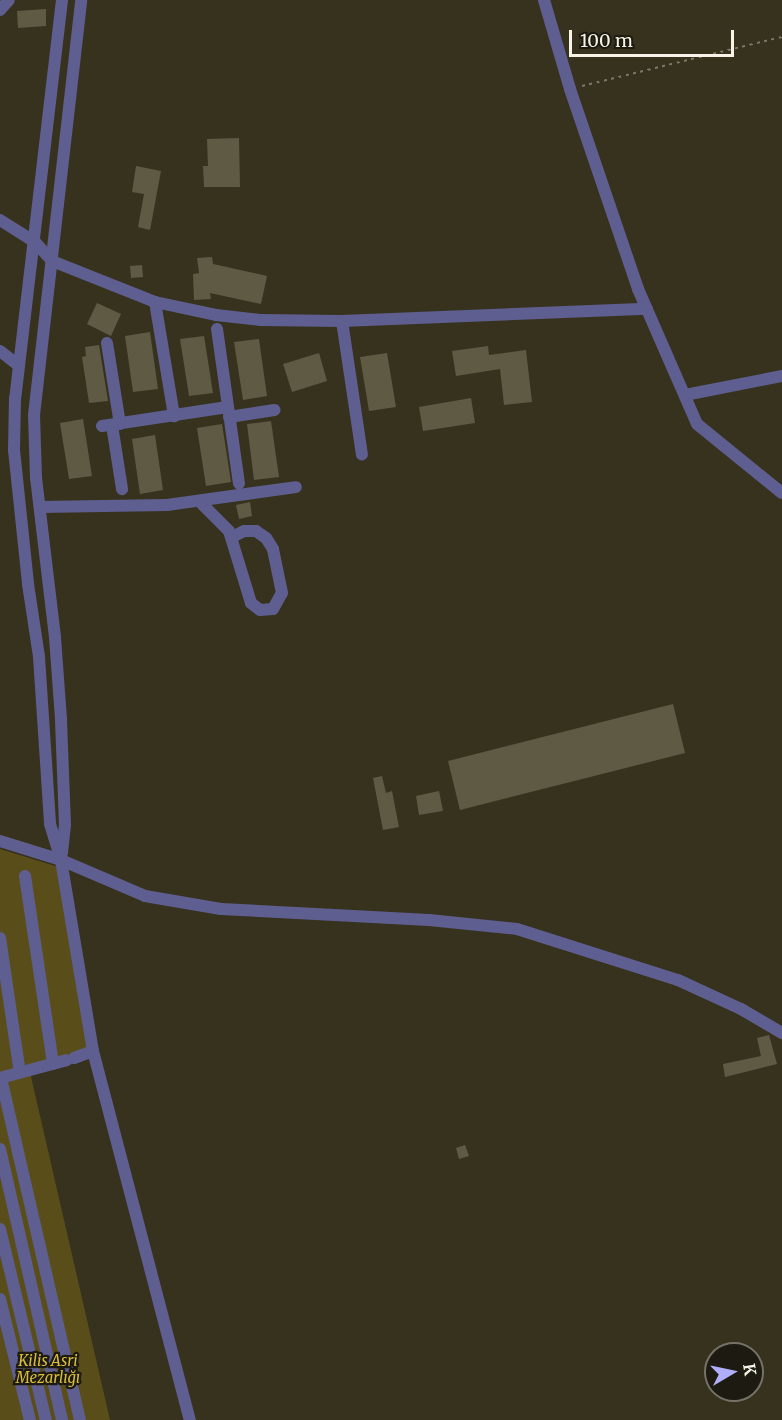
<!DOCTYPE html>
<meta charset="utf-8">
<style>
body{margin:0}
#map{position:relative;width:782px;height:1420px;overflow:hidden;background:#37321e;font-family:Merriweather,serif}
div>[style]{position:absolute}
.green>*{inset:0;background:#594e1a}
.building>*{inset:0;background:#5f5a44}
.path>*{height:2px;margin-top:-1px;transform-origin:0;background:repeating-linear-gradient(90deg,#7b7766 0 3px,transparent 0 7.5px)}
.minor>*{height:12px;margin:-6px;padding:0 6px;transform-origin:6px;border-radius:6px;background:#5f5e91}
span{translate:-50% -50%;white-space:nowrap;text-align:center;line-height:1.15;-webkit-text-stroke:4.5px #1c1a11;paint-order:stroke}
.park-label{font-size:15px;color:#dabe39;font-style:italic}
.north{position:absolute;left:704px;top:1342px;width:60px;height:60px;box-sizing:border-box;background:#1c1a11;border:2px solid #747167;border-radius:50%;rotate:81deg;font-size:16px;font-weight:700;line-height:24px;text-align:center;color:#f7f4e7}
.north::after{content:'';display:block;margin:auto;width:21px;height:27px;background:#afaefa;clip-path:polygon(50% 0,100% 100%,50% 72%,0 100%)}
.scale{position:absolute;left:569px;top:30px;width:165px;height:27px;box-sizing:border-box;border:3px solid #f7f4e7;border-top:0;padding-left:8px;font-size:18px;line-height:21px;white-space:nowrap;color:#f7f4e7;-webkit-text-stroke:4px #1c1a11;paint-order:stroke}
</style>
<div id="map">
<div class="green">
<div style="clip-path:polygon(0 849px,68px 870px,96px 1046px,29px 1068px,110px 1420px,0 1420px)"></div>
</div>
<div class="building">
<div style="clip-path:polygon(46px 9px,46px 26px,18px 28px,17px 11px)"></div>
<div style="clip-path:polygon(239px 138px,240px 187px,204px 187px,203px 166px,208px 166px,207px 139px)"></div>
<div style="clip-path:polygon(136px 166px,161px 171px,150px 230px,138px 227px,144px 194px,132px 192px)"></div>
<div style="clip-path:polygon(212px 257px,213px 264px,267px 276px,261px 304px,210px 293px,211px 299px,194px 300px,193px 274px,199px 273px,197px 258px)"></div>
<div style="clip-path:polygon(142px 265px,143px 277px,131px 278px,130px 266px)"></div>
<div style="clip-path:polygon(97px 303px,121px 314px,111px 336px,87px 324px)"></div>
<div style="clip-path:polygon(150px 332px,158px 389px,133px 392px,125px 336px)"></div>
<div style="clip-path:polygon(204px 336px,213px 393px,189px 396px,180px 339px)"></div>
<div style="clip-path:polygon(259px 339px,267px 396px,243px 400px,234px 342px)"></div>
<div style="clip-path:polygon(99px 345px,108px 401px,89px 403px,82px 357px,86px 356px,85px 347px)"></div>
<div style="clip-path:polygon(488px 346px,489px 355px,526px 350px,532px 402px,504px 405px,500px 369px,456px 376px,452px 351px)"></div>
<div style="clip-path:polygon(319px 353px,327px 381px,292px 392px,283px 364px)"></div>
<div style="clip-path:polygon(387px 353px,396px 407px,369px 411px,360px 357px)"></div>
<div style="clip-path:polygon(471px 398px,475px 423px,423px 431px,419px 407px)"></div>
<div style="clip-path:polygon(83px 419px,92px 476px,69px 479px,60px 423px)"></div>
<div style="clip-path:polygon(271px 421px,279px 477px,254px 480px,247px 424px)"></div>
<div style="clip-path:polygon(222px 424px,231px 482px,206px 486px,197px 428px)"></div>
<div style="clip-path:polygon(155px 435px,163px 490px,140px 494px,132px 439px)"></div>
<div style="clip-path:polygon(250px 502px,252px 516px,239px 519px,236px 505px)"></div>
<div style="clip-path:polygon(673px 704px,685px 753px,460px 810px,448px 761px)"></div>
<div style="clip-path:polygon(382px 776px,386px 793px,392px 791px,399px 827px,383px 830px,373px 778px)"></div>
<div style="clip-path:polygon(439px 791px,443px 811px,419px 815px,416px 796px)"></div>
<div style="clip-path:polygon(769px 1035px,777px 1064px,725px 1077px,723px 1064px,761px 1056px,757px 1038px)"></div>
<div style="clip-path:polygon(465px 1145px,469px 1156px,459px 1159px,456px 1148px)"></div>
</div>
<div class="path">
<div style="left:582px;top:86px;width:206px;rotate:-13.8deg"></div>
</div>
<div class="minor">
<div style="left:62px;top:0;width:401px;rotate:96.7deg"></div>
<div style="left:15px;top:398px;width:52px;rotate:91.1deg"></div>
<div style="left:14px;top:450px;width:135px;rotate:84deg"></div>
<div style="left:28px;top:584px;width:74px;rotate:81.4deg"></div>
<div style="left:39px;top:657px;width:167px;rotate:86.2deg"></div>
<div style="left:50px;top:824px;width:38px;rotate:73deg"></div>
<div style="left:61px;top:860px;width:194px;rotate:80.5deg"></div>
<div style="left:93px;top:1051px;width:382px;rotate:75.3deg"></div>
<div style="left:544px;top:0;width:93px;rotate:73.7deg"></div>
<div style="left:570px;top:89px;width:211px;rotate:71.2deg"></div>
<div style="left:638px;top:289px;width:147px;rotate:66.4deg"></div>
<div style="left:697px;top:424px;width:109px;rotate:39.1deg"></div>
<div style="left:0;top:10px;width:13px;rotate:-48deg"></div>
<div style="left:0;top:220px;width:41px;rotate:32.2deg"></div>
<div style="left:35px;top:242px;width:25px;rotate:48deg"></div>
<div style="left:52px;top:261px;width:111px;rotate:21.7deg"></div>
<div style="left:155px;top:302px;width:62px;rotate:12deg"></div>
<div style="left:216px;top:315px;width:45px;rotate:6.3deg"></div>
<div style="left:261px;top:320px;width:81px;rotate:0.7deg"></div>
<div style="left:342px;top:321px;width:305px;rotate:-2.3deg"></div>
<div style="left:155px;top:302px;width:116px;rotate:80.5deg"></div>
<div style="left:342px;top:321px;width:135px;rotate:81.5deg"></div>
<div style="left:217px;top:329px;width:156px;rotate:81.9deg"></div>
<div style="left:107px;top:343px;width:82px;rotate:80.9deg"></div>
<div style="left:0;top:351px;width:24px;rotate:38deg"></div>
<div style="left:685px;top:395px;width:99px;rotate:-11.1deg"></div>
<div style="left:229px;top:417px;width:46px;rotate:-8.8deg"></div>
<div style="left:112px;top:425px;width:65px;rotate:81.1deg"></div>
<div style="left:102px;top:426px;width:127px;rotate:-8.6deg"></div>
<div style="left:199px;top:501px;width:42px;rotate:45deg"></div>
<div style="left:229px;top:531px;width:75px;rotate:73deg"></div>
<div style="left:251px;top:603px;width:11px;rotate:38deg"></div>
<div style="left:260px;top:610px;width:13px;rotate:-4deg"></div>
<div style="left:273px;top:609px;width:18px;rotate:-61deg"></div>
<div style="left:282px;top:593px;width:45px;rotate:-101.6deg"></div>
<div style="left:273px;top:549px;width:13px;rotate:-122deg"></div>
<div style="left:266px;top:538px;width:12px;rotate:-145deg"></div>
<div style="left:256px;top:531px;width:12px;rotate:180deg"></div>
<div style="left:244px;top:531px;width:13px;rotate:153deg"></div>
<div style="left:40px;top:507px;width:127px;rotate:-0.9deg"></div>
<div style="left:167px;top:505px;width:130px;rotate:-7.9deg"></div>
<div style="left:0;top:841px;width:64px;rotate:17.3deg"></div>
<div style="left:61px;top:860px;width:91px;rotate:23.2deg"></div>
<div style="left:145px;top:896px;width:77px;rotate:9.7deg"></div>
<div style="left:221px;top:909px;width:208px;rotate:3deg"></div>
<div style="left:429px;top:920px;width:88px;rotate:5.8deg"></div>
<div style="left:517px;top:929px;width:169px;rotate:17.6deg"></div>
<div style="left:678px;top:980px;width:69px;rotate:24.7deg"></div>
<div style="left:741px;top:1009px;width:48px;rotate:30.3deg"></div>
<div style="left:62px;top:853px;width:28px;rotate:-84deg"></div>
<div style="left:65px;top:825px;width:106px;rotate:-92.2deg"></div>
<div style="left:61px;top:719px;width:82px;rotate:-94.2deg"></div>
<div style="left:55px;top:637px;width:160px;rotate:-96.8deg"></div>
<div style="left:36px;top:478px;width:63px;rotate:-91.8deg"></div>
<div style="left:34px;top:415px;width:418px;rotate:-83.5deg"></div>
<div style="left:25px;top:876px;width:190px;rotate:81.5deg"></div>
<div style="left:0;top:938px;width:136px;rotate:81.6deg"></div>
<div style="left:74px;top:1058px;width:20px;rotate:-20deg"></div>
<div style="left:0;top:1078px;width:69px;rotate:-15deg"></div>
<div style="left:1px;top:1078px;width:351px;rotate:77deg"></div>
<div style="left:0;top:1149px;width:278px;rotate:77.1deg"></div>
<div style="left:0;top:1229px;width:196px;rotate:76.5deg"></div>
<div style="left:0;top:1299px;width:125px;rotate:76.1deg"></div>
</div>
<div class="park-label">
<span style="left:48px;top:1369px">Kilis Asri<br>Mezarlığı</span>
</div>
<div class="north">K</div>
<div class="scale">100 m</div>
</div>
